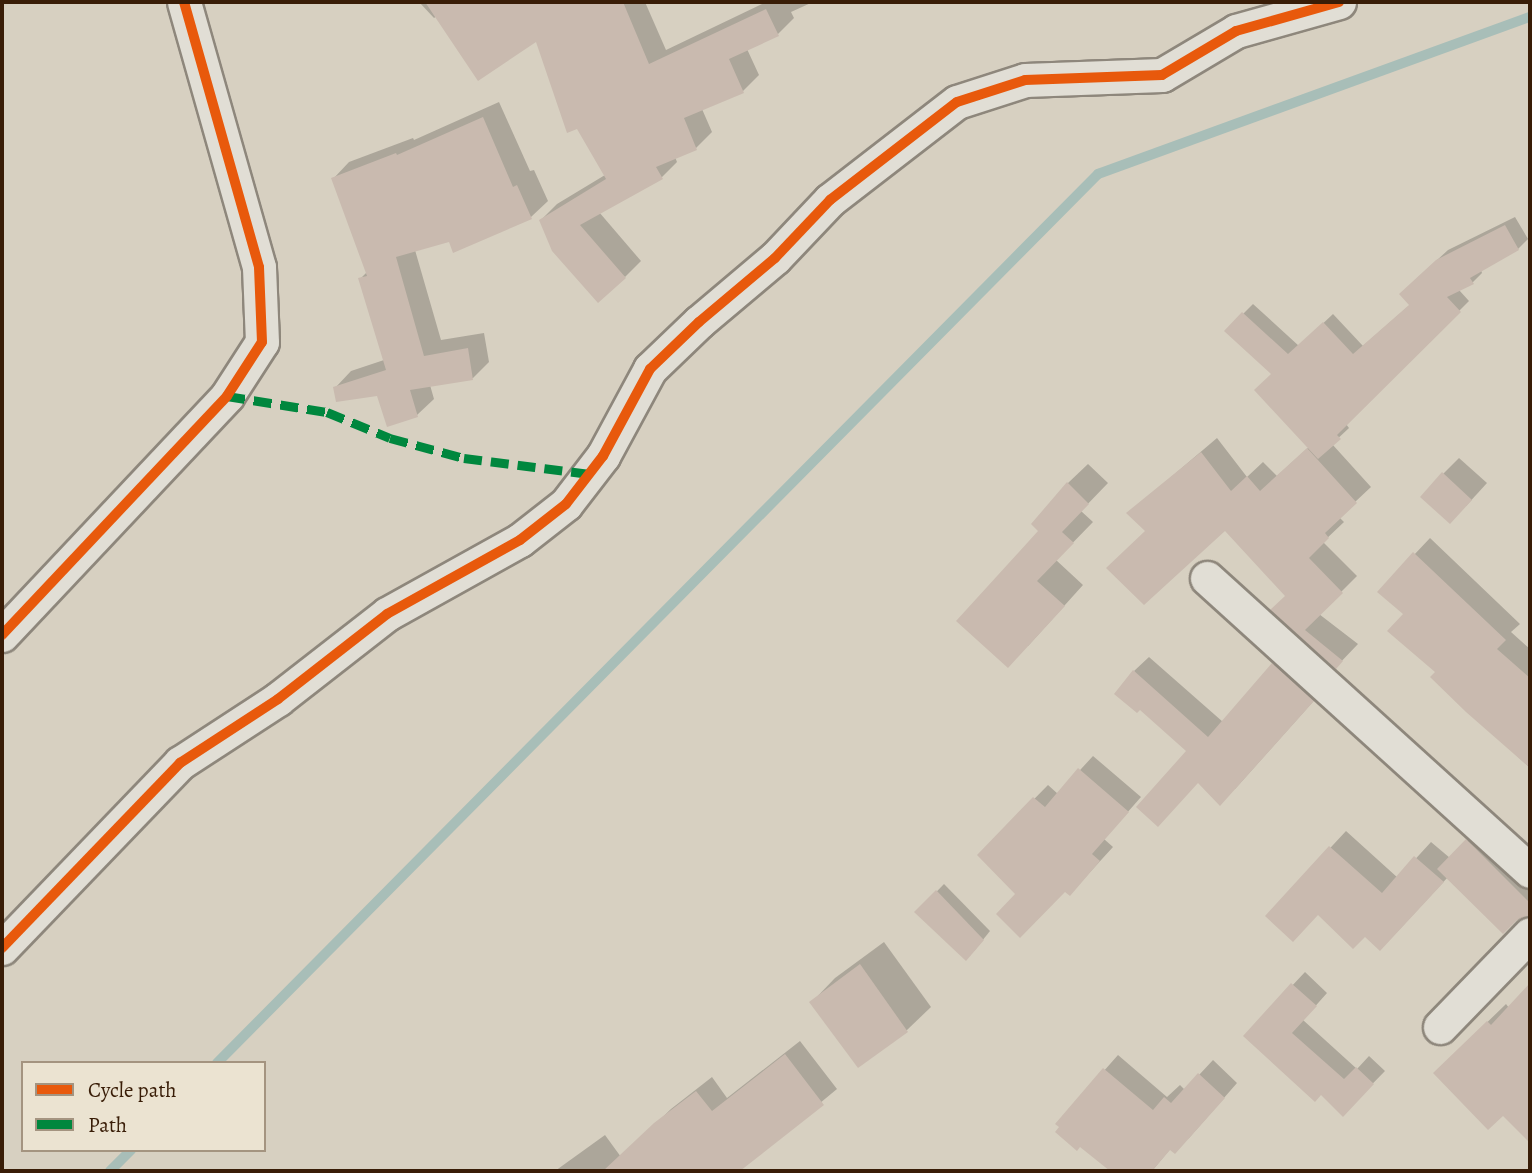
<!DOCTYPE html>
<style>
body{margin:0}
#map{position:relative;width:1532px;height:1173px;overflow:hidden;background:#d7d0c1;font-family:Alegreya,serif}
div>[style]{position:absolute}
.shadow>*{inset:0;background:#0003}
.stream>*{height:10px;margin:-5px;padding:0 5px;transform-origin:5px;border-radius:5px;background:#a8beb8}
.building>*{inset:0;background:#c9baaf}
.roads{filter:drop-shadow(2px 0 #8e877c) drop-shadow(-2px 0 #8e877c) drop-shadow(0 2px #8e877c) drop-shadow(0 -2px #8e877c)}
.minor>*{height:33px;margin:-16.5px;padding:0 16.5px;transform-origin:16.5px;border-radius:16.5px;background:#e1ded5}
.quiet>*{height:9px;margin-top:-4.5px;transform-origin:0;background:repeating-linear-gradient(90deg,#00873e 0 18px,transparent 0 27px)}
.cycleway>*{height:10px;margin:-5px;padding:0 5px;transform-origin:5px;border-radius:5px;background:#e8590c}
span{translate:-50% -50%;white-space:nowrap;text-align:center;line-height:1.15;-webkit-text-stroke:5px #ebe3d1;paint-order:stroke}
.frame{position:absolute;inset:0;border:4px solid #391d07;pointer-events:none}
.legend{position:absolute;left:21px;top:1061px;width:245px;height:91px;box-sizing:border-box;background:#ebe3d1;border:2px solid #a49480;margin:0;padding:9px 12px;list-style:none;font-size:21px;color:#391d07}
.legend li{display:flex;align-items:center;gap:14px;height:35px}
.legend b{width:35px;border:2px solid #a49480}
</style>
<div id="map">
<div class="shadow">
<div style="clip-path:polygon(419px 2px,577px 2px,581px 9px,598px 2px,645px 2px,666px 50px,762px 4px,761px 2px,813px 2px,791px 12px,794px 18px,778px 34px,747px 49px,759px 75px,743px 91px,702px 109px,712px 132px,696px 148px,675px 157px,677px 162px,662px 177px,599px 212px,641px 261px,625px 277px,541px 220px,557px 204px,605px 175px,537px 40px,437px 16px,434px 18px)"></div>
<div style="clip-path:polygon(499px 102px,530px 171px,534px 170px,548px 201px,531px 217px,415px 250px,441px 340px,484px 333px,489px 362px,473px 378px,430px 385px,434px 399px,417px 415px,388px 425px,378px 394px,335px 388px,351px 371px,384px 360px,360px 279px,367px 272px,333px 179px,349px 162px,413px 138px,414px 140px)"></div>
<div style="clip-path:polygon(1515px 217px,1528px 239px,1518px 249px,1481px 270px,1482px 273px,1472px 283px,1459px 290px,1469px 301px,1346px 424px,1349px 428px,1332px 444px,1371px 487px,1339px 517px,1344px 522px,1323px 542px,1357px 576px,1319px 614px,1358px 644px,1336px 667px,1273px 610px,1287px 596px,1225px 528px,1147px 530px,1129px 513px,1217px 438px,1247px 477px,1263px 462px,1277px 476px,1309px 447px,1273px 374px,1226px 331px,1253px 304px,1299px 346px,1333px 314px,1363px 346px,1411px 304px,1411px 284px,1448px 250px)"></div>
<div style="clip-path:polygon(1459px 458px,1487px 483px,1466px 506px,1443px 474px)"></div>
<div style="clip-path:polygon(1088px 464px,1108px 483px,1081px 511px,1093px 522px,1056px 560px,1083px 585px,1028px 646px,1040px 531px,1068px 483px)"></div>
<div style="clip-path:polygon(1430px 538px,1520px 624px,1511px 632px,1530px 649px,1530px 768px,1433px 677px,1437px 672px,1405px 614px,1380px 591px)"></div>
<div style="clip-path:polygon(1288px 650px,1327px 686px,1235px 789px,1189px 751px,1134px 671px,1149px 657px,1223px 722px)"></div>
<div style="clip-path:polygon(1093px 756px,1141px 797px,1104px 839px,1113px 847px,1070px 894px,1065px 890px,1018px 894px,979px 855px,1048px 785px,1058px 794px)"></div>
<div style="clip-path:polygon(1485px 823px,1530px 868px,1530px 915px,1525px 913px,1503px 932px,1448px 877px,1396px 933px,1366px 935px,1318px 913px,1267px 916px,1346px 831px,1398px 878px,1431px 842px,1450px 858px)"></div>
<div style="clip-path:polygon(944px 884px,990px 931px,974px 951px,917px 912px)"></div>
<div style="clip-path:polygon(884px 942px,931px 1007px,907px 1030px,859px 1066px,812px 1002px,835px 978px)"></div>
<div style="clip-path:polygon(1305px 972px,1327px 993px,1303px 1020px,1357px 1069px,1369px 1056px,1385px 1071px,1343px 1114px,1322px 1093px,1245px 1036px)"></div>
<div style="clip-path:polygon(1530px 985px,1530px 1140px,1503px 1113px,1435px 1073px,1506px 1004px,1509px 1008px)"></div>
<div style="clip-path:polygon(800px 1041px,837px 1089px,738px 1171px,555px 1171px,605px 1135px,621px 1157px,671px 1109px,712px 1077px,727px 1098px)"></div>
<div style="clip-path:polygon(1118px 1055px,1167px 1097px,1180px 1085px,1185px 1090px,1213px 1060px,1237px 1083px,1189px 1138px,1171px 1148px,1152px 1171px,1112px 1171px,1057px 1124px)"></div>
</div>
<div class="stream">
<div style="left:217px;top:1063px;width:1252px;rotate:-45.26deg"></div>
<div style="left:1098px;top:174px;width:460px;rotate:-20deg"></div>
<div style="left:110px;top:1171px;width:30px;rotate:-45deg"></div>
</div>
<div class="building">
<div style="clip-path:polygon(425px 2px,623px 2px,649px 64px,766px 9px,779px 36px,729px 59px,744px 93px,684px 118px,697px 150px,656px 167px,663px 179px,580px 225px,626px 278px,598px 303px,552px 251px,539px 220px,606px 179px,577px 129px,567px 133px,536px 42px,478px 81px)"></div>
<div style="clip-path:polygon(483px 117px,513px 187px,517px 185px,532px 219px,453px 253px,449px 242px,396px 257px,424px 356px,468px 348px,473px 380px,410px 390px,418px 417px,387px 427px,377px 396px,336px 402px,333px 387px,386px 370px,358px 278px,367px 276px,331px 178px,396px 153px,397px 155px)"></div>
<div style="clip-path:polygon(1505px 225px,1519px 250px,1470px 278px,1474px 284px,1447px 297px,1461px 312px,1337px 435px,1341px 439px,1318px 459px,1254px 390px,1271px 374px,1224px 331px,1242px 312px,1288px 354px,1323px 322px,1353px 354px,1409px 305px,1399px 294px,1436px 260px)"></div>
<div style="clip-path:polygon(1307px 448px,1357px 503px,1325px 533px,1329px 538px,1309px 558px,1343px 593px,1305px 630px,1343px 661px,1336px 669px,1270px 610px,1285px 596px,1225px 531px,1144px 605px,1106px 568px,1145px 531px,1126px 513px,1201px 452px,1231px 491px,1247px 476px,1260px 491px)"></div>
<div style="clip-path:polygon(1442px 472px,1472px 500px,1450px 524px,1420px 497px)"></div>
<div style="clip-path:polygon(1067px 482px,1089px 504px,1062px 532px,1074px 543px,1037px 581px,1065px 606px,1008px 668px,956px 621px,1038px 531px,1031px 524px)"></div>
<div style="clip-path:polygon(1413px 552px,1506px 640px,1497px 649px,1530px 678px,1530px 768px,1466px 712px,1430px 677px,1435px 672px,1387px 631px,1403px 614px,1377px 592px)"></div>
<div style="clip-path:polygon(1272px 663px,1314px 701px,1220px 806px,1198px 783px,1158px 827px,1136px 807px,1186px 751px,1140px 710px,1137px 713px,1114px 694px,1133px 670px,1208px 737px)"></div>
<div style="clip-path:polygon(1078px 768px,1129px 812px,1092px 854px,1100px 861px,1070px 896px,1065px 892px,1020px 938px,996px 914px,1015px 894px,977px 855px,1033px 797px,1045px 807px)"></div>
<div style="clip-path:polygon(1466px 839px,1530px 903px,1530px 915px,1517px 920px,1503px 934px,1437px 869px)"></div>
<div style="clip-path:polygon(1329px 846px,1382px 893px,1414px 856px,1444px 882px,1380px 951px,1365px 937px,1353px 949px,1318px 915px,1293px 942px,1265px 916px)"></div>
<div style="clip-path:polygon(936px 890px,984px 940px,966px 961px,914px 912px)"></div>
<div style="clip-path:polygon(860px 964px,908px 1032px,858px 1068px,809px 1002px)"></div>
<div style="clip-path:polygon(1291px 983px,1317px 1006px,1292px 1033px,1344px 1079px,1356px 1067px,1374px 1084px,1343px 1117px,1321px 1095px,1315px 1102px,1243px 1036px)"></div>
<div style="clip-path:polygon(1530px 983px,1530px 1143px,1503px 1116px,1488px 1130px,1433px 1073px,1487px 1021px,1491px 1025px)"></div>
<div style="clip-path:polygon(785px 1054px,824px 1105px,740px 1171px,603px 1171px,654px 1123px,696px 1091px,712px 1111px)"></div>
<div style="clip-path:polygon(1103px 1068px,1153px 1110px,1164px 1097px,1171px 1103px,1198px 1073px,1225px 1098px,1175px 1154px,1170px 1150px,1152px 1171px,1110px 1171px,1080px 1147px,1077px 1151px,1055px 1132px,1059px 1127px,1055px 1124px)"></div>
</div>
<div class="roads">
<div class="minor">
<div style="left:1207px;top:578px;width:436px;rotate:42.2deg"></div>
<div style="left:2px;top:635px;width:328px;rotate:-46.7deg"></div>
<div style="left:227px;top:396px;width:64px;rotate:-57.1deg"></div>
<div style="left:262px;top:342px;width:75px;rotate:-92.3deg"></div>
<div style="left:259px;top:267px;width:275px;rotate:-105.8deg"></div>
<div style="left:2px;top:948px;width:257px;rotate:-46.1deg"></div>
<div style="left:180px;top:763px;width:117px;rotate:-33.1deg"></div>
<div style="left:278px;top:699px;width:138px;rotate:-37.9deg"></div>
<div style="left:387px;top:614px;width:152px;rotate:-29.1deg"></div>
<div style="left:520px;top:540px;width:58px;rotate:-38deg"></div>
<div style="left:566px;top:504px;width:61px;rotate:-52.4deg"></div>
<div style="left:603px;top:456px;width:99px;rotate:-61.6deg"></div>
<div style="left:650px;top:369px;width:68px;rotate:-43.8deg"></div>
<div style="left:699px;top:322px;width:99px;rotate:-40.1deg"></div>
<div style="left:775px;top:258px;width:80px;rotate:-46.5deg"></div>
<div style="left:830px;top:200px;width:160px;rotate:-37.7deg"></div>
<div style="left:957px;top:102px;width:71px;rotate:-17.9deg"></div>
<div style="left:1025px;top:80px;width:137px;rotate:-2.1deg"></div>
<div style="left:1162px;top:75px;width:86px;rotate:-30.7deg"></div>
<div style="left:1236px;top:31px;width:107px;rotate:-15.7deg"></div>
<div style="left:1440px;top:1027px;width:129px;rotate:-45.9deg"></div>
</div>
</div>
<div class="quiet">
<div style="left:227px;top:396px;width:101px;rotate:9.1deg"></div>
<div style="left:327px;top:412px;width:68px;rotate:22.4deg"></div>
<div style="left:390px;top:438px;width:77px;rotate:15.1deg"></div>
<div style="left:464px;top:458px;width:127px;rotate:7.2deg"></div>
</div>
<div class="cycleway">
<div style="left:2px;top:635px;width:328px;rotate:-46.7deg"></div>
<div style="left:227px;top:396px;width:64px;rotate:-57.1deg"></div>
<div style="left:262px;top:342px;width:75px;rotate:-92.3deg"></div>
<div style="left:259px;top:267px;width:275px;rotate:-105.8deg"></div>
<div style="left:2px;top:948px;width:257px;rotate:-46.1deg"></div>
<div style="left:180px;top:763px;width:117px;rotate:-33.1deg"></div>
<div style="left:278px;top:699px;width:138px;rotate:-37.9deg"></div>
<div style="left:387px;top:614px;width:152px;rotate:-29.1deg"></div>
<div style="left:520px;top:540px;width:58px;rotate:-38deg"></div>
<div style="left:566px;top:504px;width:61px;rotate:-52.4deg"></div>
<div style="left:603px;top:456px;width:99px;rotate:-61.6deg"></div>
<div style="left:650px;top:369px;width:68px;rotate:-43.8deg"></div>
<div style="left:699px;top:322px;width:99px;rotate:-40.1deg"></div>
<div style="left:775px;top:258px;width:80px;rotate:-46.5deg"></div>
<div style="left:830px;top:200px;width:160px;rotate:-37.7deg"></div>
<div style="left:957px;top:102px;width:71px;rotate:-17.9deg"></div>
<div style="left:1025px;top:80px;width:137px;rotate:-2.1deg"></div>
<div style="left:1162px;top:75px;width:86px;rotate:-30.7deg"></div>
<div style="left:1236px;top:31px;width:107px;rotate:-15.7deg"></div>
</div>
<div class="frame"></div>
<ul class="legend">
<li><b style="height:9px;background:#e8590c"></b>Cycle path</li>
<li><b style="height:9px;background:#00873e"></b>Path</li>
</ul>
</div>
